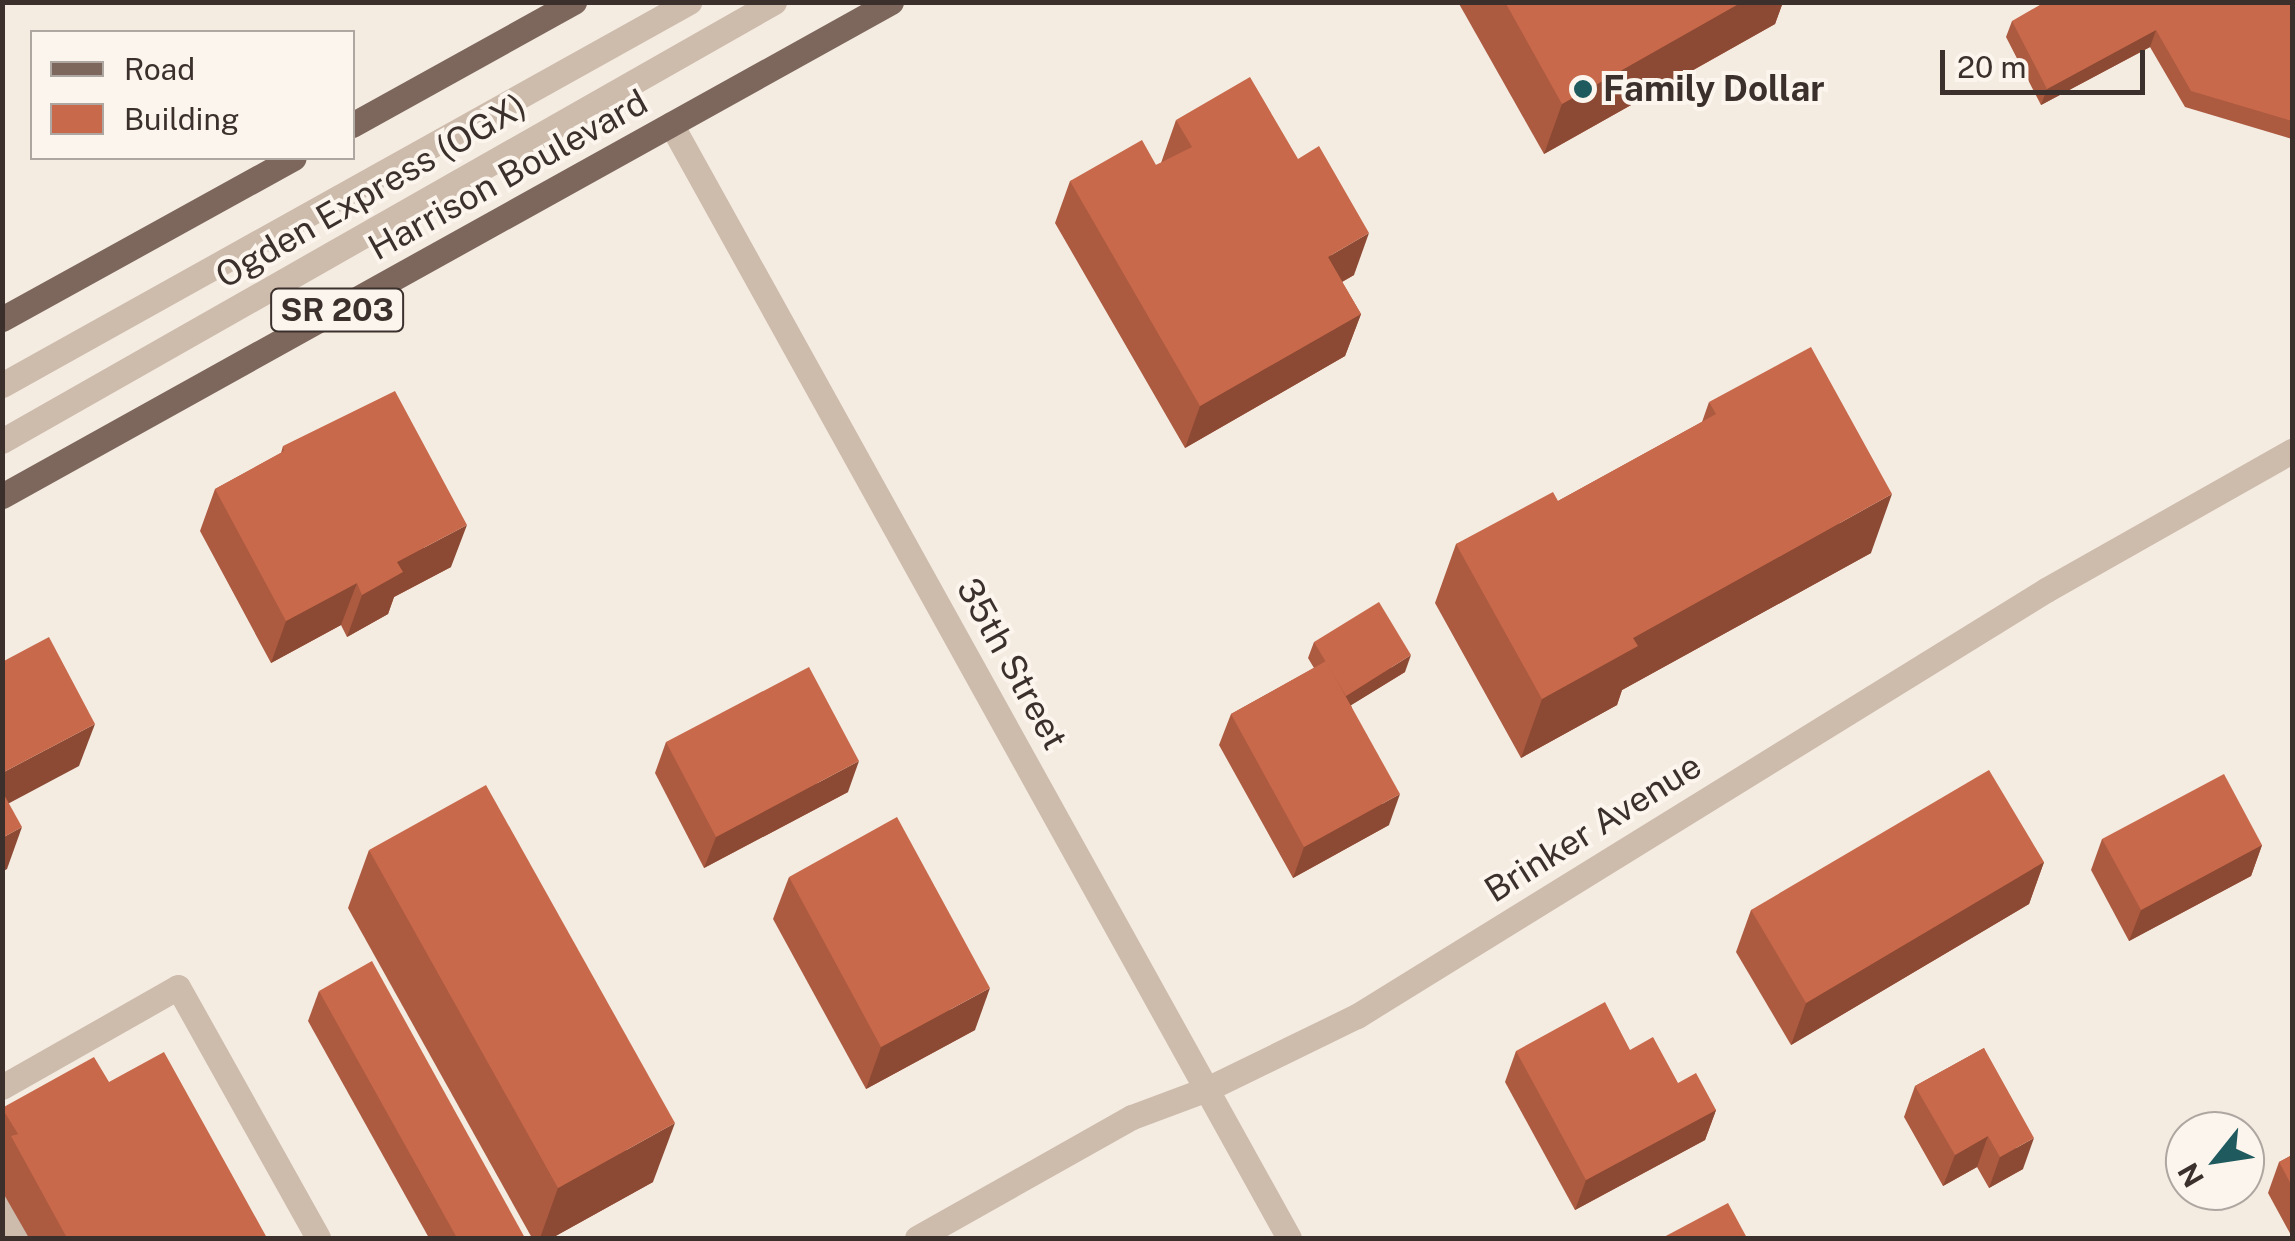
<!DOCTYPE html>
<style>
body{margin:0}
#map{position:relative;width:2295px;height:1241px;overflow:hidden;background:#f4ebe1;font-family:"Public Sans",sans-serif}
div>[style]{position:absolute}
.lane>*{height:25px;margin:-12.5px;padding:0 12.5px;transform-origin:12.5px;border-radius:12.5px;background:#cdbbac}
.street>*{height:25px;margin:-12.5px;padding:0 12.5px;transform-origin:12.5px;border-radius:12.5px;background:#cdbbac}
.primary>*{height:25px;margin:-12.5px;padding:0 12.5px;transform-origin:12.5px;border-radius:12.5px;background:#7d675c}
.wall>*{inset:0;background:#ac5a40}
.shaded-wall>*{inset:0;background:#8c4a34}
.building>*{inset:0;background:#c8694b}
.dots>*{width:28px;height:28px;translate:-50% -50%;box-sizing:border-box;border:5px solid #fbf5ee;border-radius:50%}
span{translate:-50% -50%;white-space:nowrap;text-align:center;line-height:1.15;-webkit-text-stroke:8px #fbf5ee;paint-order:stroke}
.shield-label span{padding:2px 8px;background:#fbf5ee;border:2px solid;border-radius:8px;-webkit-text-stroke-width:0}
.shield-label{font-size:32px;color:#3b302b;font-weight:700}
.poi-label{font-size:35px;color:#3b302b;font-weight:700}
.left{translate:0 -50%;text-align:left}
.street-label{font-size:35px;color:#3b302b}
.frame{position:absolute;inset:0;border:5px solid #3b302b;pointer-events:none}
.legend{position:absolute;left:30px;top:30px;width:325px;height:130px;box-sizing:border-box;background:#fbf5ee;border:2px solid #aea6a0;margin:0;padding:12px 18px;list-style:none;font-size:30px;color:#3b302b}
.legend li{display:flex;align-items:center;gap:20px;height:50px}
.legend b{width:50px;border:2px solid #aea6a0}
.north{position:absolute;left:2165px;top:1111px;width:100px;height:100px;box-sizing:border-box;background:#fbf5ee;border:2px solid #aea6a0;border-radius:50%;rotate:240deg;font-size:28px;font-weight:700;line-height:40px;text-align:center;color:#3b302b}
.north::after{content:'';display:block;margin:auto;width:35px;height:45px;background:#1f5a5e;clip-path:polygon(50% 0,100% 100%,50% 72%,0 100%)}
.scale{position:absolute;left:1940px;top:50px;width:205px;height:45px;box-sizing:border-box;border:5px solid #3b302b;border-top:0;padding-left:12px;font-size:30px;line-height:35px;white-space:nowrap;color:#3b302b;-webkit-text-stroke:8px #fbf5ee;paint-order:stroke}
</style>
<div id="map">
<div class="lane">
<div style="left:2px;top:385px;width:787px;rotate:-29.14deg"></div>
<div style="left:2px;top:441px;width:888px;rotate:-29.62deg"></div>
<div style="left:2px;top:1087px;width:202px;rotate:-29.6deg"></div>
<div style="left:178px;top:987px;width:287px;rotate:60.8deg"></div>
<div style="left:2px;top:1208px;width:35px;rotate:59deg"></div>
</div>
<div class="street">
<div style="left:671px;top:124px;width:1274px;rotate:60.98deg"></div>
<div style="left:917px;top:1238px;width:247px;rotate:-29.4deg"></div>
<div style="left:1132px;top:1117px;width:80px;rotate:-20.5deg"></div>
<div style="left:1207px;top:1089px;width:167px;rotate:-26deg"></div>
<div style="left:1357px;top:1016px;width:810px;rotate:-31.73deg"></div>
<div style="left:2046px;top:590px;width:283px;rotate:-29.5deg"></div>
</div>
<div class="primary">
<div style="left:352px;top:125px;width:254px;rotate:-29deg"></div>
<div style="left:2px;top:319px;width:333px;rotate:-28.9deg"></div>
<div style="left:2px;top:496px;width:1017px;rotate:-29.06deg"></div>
</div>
<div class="wall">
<div style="clip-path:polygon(1458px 2px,1783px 2px,1775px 24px,1544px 154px)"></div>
<div style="clip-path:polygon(2292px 2px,2292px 139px,2185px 107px,2150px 47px,2041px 105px,2006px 37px,2012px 21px)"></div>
<div style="clip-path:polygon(1176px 120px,1354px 275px,1342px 282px,1361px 314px,1345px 356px,1185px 448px,1055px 223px,1070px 181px,1156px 165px,1161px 163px)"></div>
<div style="clip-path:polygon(1709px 402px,1871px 553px,1622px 690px,1617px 705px,1521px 758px,1435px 603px,1456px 544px,1558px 501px,1702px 422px)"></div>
<div style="clip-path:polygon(283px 446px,451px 567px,394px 597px,388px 614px,347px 637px,341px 625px,271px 663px,200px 531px,215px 489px,281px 453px)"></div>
<div style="clip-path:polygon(1314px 642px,1405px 672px,1351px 705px,1389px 825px,1293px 878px,1219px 745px,1231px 714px,1314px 668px,1308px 658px)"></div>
<div style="clip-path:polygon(666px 742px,848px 792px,704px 868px,655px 773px)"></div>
<div style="clip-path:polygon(2102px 839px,2262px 845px,2251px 876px,2129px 941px,2091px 870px)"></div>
<div style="clip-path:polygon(369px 850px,653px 1182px,552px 1238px,532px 1238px,348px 908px)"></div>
<div style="clip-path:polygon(2044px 862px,2029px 904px,1791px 1045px,1736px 952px,1751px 910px)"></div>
<div style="clip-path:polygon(789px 877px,975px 1030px,866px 1089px,773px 919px)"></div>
<div style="clip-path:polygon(319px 991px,525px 1238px,429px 1238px,308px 1021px)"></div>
<div style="clip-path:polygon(1984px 1048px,2023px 1169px,1989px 1188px,1977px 1167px,1943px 1186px,1904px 1117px,1915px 1086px)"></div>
<div style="clip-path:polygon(1630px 1050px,1716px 1110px,1705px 1140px,1575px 1210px,1505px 1082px,1516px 1051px)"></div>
<div style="clip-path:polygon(109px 1082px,267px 1238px,29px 1238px,2px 1191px,2px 1108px)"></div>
<div style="clip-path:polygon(2292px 1155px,2292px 1237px,2268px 1193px,2279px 1162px)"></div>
</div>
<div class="shaded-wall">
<div style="clip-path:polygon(1742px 2px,1783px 2px,1775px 24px,1544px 154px,1562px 104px)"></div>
<div style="clip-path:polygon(2156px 30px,2150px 47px,2041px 105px,2047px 89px)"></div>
<div style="clip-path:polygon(1369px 233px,1354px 275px,1312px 299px,1328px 257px)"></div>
<div style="clip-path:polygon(1361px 314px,1345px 356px,1185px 448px,1200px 406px)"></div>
<div style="clip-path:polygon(1892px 494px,1871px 553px,1622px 690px,1617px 705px,1521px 758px,1542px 699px,1633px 638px)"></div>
<div style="clip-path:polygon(467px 525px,451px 567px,394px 597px,388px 614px,347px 637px,362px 595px,397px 562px)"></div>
<div style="clip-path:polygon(357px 583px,341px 625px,271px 663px,286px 621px)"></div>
<div style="clip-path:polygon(1411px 655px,1405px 672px,1340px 712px,1346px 696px)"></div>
<div style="clip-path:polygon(95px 724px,79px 766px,2px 807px,2px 773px)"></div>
<div style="clip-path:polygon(859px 761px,848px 792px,704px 868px,716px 837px)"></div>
<div style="clip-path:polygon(1400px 794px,1389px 825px,1293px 878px,1304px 847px)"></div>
<div style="clip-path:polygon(22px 827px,7px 869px,2px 872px,2px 838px)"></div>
<div style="clip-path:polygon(2262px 845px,2251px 876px,2129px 941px,2141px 910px)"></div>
<div style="clip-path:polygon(2044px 862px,2029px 904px,1791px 1045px,1806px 1003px)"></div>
<div style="clip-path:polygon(990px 988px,975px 1030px,866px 1089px,881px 1047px)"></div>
<div style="clip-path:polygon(1716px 1110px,1705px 1140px,1575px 1210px,1586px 1180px)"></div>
<div style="clip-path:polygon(675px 1123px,653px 1182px,552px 1238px,540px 1238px,558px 1188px)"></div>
<div style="clip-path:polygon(1988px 1136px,1977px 1167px,1943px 1186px,1955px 1155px)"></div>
<div style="clip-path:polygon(2034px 1138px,2023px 1169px,1989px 1188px,2000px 1157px)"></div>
</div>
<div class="building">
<div style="clip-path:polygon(1505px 2px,1742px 2px,1562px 104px)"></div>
<div style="clip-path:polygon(2045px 2px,2292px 2px,2292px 121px,2191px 91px,2156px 30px,2047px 89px,2012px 21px)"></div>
<div style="clip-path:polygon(1250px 77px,1298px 159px,1319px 146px,1369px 233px,1328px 257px,1361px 314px,1200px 406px,1070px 181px,1142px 140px,1156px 165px,1192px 147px,1176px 120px)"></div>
<div style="clip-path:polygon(1811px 347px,1892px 494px,1633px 638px,1638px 646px,1542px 699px,1456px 544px,1553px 492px,1558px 501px,1716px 414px,1709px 402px)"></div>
<div style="clip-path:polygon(395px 391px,467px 525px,397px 562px,403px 572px,362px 595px,357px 583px,286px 621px,215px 489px,284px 451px,283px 446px)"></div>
<div style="clip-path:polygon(1379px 602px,1411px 655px,1346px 696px,1314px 642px)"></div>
<div style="clip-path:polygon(49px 637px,95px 724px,2px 773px,2px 662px)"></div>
<div style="clip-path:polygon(1326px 661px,1400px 794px,1304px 847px,1231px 714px)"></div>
<div style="clip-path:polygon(809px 667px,859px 761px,716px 837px,666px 742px)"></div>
<div style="clip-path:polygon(1989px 770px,2044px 862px,1806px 1003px,1751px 910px)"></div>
<div style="clip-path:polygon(2224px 774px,2262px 845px,2141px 910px,2102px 839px)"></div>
<div style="clip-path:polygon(486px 785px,675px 1123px,558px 1188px,369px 850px)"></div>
<div style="clip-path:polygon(2px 791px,22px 827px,2px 838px)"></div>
<div style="clip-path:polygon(897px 817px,990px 988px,881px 1047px,789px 877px)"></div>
<div style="clip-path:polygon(372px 961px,525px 1238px,457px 1238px,319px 991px)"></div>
<div style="clip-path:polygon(1605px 1002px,1630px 1050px,1653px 1037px,1678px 1083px,1696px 1073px,1716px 1110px,1586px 1180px,1516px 1051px)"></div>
<div style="clip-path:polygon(1984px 1048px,2034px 1138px,2000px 1157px,1988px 1136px,1955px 1155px,1915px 1086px)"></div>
<div style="clip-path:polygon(164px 1052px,267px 1238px,67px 1238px,11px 1136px,18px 1134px,2px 1108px,94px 1057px,109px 1082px)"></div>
<div style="clip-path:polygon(2292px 1155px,2292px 1186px,2279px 1162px)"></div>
<div style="clip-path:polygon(1728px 1203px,1747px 1238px,1662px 1238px)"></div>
</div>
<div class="dots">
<div style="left:1583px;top:89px;background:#1f5a5e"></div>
</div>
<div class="shield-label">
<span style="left:337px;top:310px">SR 203</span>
</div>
<div class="poi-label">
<span class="left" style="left:1603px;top:89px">Family Dollar</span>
</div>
<div class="street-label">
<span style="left:508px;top:175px;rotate:-29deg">Harrison Boulevard</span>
<span style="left:371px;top:191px;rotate:-30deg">Ogden Express (OGX)</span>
<span style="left:1012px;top:664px;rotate:61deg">35th Street</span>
<span style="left:1593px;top:828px;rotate:-32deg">Brinker Avenue</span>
</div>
<div class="frame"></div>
<ul class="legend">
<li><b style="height:12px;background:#7d675c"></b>Road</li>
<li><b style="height:28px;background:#c8694b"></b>Building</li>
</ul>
<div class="north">N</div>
<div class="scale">20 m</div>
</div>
